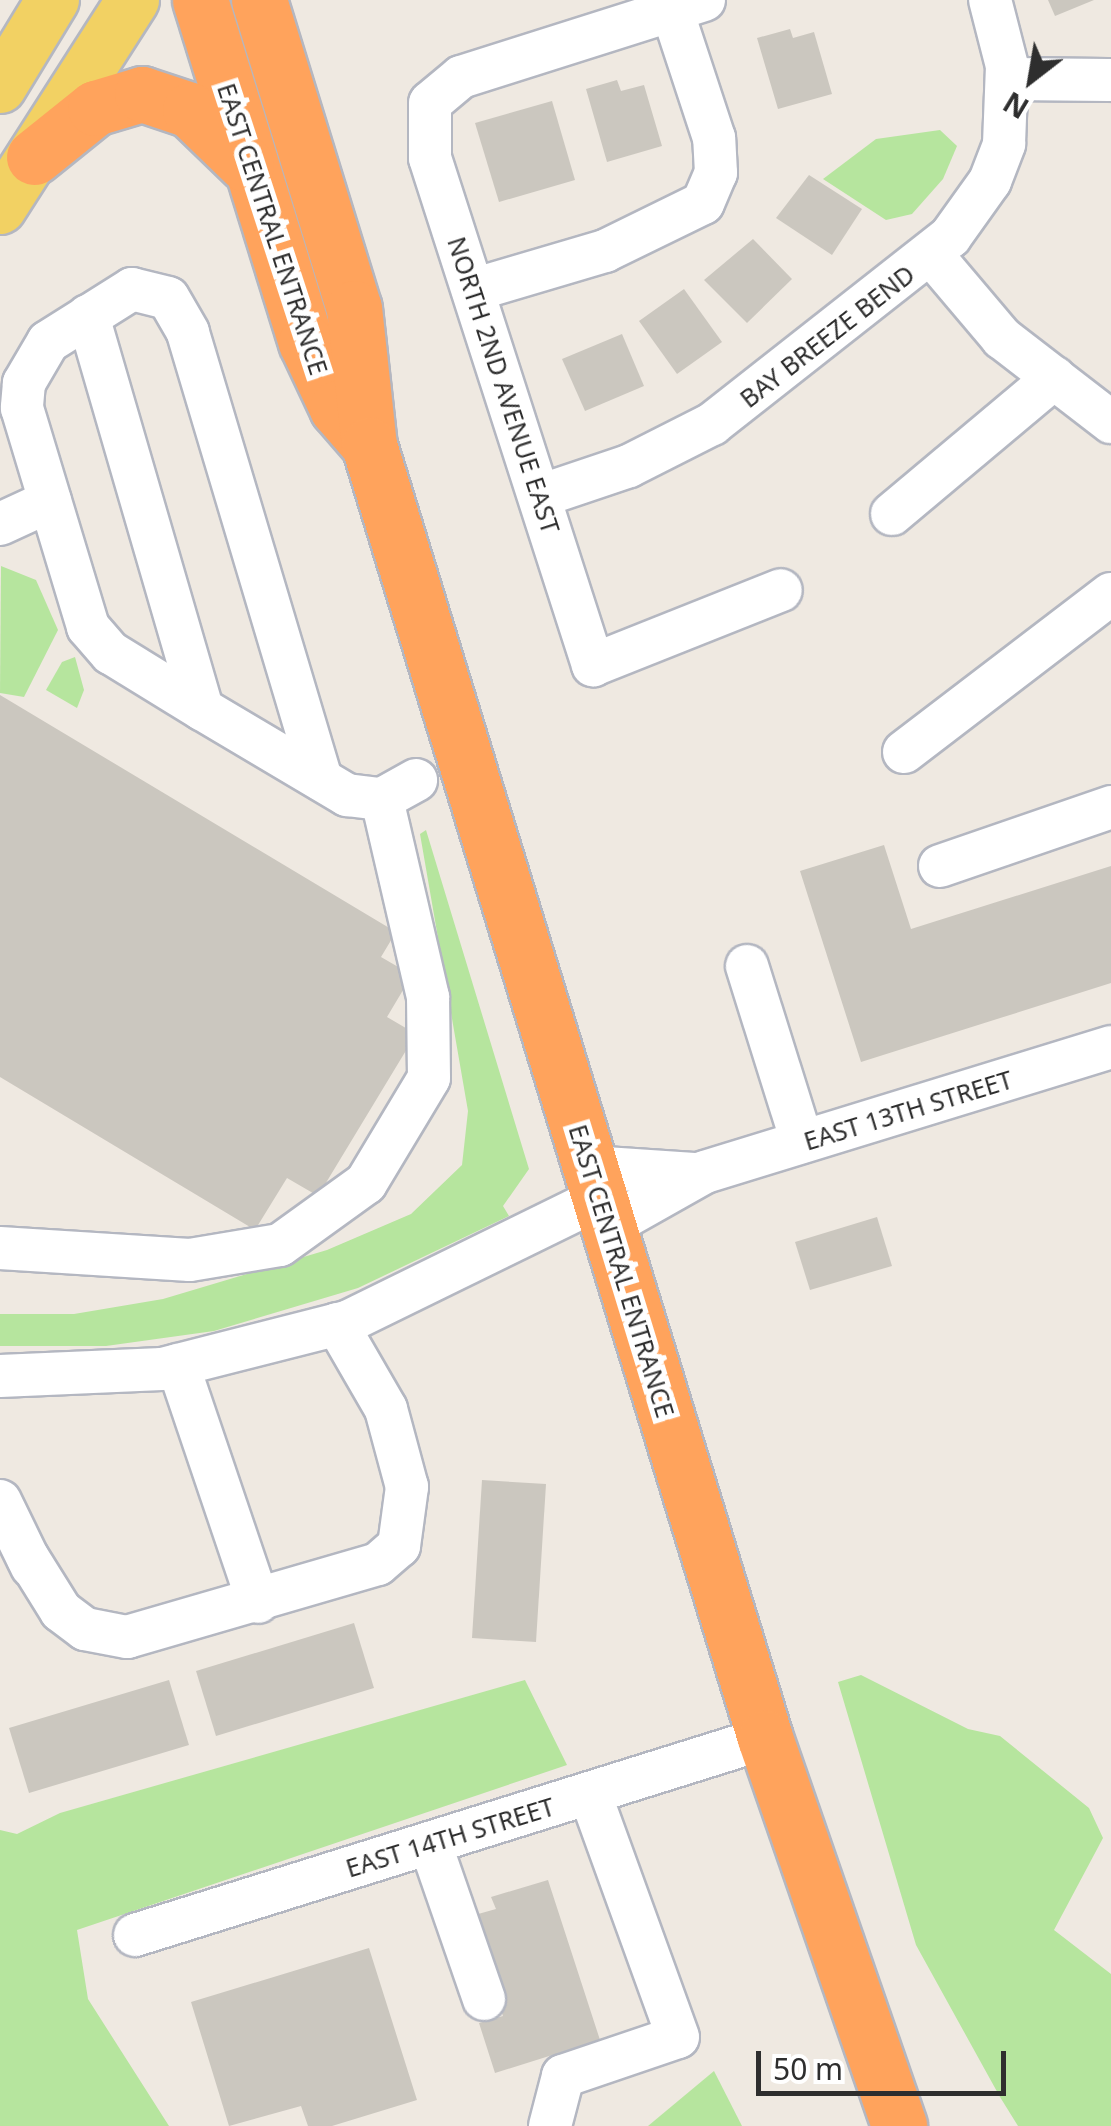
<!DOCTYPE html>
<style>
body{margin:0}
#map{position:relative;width:1111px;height:2126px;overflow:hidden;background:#efe9e1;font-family:"Noto Sans",sans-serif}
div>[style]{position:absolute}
.green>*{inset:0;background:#b6e59e}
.building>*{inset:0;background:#cbc7bf}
.roads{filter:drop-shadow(2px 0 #b4b7c1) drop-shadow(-2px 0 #b4b7c1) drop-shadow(0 2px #b4b7c1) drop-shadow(0 -2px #b4b7c1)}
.minor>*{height:42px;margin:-21px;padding:0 21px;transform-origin:21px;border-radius:21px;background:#fff}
.major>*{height:52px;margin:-26px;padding:0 26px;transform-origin:26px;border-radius:26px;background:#f2d163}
.highway>*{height:55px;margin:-27.5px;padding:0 27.5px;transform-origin:27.5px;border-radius:27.5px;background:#ffa35c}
span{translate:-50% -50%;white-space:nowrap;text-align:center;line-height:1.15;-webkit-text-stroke:10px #fff;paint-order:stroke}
.street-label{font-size:25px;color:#2e2e2e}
.north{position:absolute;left:981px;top:30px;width:100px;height:100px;-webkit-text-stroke:8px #fff;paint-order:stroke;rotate:211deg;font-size:28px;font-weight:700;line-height:40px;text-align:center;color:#2e2e2e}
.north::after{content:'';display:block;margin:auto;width:35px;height:45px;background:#2e2e2e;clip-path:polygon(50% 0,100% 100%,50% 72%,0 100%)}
.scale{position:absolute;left:756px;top:2051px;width:250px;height:45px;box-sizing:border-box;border:5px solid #2e2e2e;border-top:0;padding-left:12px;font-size:30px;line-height:35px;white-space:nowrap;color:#2e2e2e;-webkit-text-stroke:8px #fff;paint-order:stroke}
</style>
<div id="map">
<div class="green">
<div style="clip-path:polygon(940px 130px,957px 146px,943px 179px,912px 214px,886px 220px,823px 179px,876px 139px)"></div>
<div style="clip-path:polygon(1px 566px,36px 580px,58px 630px,24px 697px,0 693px)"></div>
<div style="clip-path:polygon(75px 657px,84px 690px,77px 708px,46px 690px,62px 662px)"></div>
<div style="clip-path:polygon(426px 830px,529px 1169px,503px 1206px,509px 1216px,358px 1288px,214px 1331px,106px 1346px,0 1346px,0 1314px,74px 1314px,163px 1299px,327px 1250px,411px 1214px,462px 1165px,468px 1111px,420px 834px)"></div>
<div style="clip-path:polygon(861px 1675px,968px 1729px,1000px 1736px,1089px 1808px,1103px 1838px,1054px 1930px,1111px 1974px,1111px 2126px,1018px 2126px,1000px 2097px,916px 1945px,838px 1682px)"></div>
<div style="clip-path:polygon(525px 1680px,567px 1765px,77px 1930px,88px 1999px,169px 2126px,0 2126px,0 1830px,17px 1834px,60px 1813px)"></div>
<div style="clip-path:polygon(714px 2071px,742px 2126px,648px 2126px)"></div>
</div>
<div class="building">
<div style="clip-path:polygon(1048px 0,1094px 0,1055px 16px)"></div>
<div style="clip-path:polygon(790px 29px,793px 38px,814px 32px,832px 94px,778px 109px,757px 38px)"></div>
<div style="clip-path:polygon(617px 80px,621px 91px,644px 85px,662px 146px,607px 162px,586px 89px)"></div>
<div style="clip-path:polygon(552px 101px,575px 180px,499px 202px,475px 123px)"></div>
<div style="clip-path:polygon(809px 175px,862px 209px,832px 255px,776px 218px)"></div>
<div style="clip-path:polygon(753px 239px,792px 279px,747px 323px,704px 280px)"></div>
<div style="clip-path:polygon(684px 289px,722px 342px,677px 374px,639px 321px)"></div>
<div style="clip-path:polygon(622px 334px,644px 386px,585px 411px,562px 359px)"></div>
<div style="clip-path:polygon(0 695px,396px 932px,381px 957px,412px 975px,387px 1017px,416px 1034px,318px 1196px,287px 1178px,255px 1230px,0 1077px)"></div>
<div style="clip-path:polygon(884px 845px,911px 929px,1111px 866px,1111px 983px,861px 1062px,800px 871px)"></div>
<div style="clip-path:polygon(877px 1217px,892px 1266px,810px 1290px,795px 1242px)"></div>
<div style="clip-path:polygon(482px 1480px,546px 1484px,536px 1642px,472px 1638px)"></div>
<div style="clip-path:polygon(354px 1623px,374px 1688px,216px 1736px,196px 1671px)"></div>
<div style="clip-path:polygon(169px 1680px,189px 1745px,29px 1793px,9px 1728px)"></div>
<div style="clip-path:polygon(548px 1880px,600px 2040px,495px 2073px,479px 2023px,503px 2016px,471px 1916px,496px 1909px,491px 1897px)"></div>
<div style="clip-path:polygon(369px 1948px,417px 2100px,332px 2126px,308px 2126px,301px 2106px,229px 2126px,191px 2002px)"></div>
</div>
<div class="roads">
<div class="minor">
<div style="left:704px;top:0;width:255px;rotate:162.4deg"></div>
<div style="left:461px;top:77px;width:40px;rotate:140deg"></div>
<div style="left:430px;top:103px;width:55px;rotate:90deg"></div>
<div style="left:430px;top:158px;width:533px;rotate:72.18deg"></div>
<div style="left:593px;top:665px;width:202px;rotate:-21.7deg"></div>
<div style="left:1008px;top:79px;width:103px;rotate:0.6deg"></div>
<div style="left:931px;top:254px;width:110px;rotate:49.8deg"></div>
<div style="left:1002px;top:338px;width:138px;rotate:37.6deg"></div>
<div style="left:473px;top:290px;width:138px;rotate:-16.5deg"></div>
<div style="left:605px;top:251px;width:109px;rotate:-26.1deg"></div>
<div style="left:703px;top:203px;width:33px;rotate:-67deg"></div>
<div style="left:716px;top:173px;width:35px;rotate:-93deg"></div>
<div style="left:714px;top:138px;width:135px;rotate:-108.2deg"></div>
<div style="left:88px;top:316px;width:409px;rotate:73.8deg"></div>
<div style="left:540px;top:496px;width:94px;rotate:-18.6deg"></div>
<div style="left:629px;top:466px;width:93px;rotate:-26.8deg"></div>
<div style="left:712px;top:424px;width:303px;rotate:-38.2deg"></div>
<div style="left:950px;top:237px;width:69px;rotate:-54.5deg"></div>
<div style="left:990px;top:181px;width:40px;rotate:-69deg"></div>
<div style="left:1004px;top:144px;width:78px;rotate:-87.8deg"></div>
<div style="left:1007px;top:66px;width:68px;rotate:-104.4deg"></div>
<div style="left:892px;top:514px;width:212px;rotate:-40deg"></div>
<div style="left:0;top:524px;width:55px;rotate:-24.7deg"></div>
<div style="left:904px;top:752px;width:260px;rotate:-37.4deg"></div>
<div style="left:321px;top:779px;width:466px;rotate:-106.6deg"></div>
<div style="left:188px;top:332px;width:39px;rotate:-120deg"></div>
<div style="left:168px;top:298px;width:37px;rotate:-166deg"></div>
<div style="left:132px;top:289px;width:99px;rotate:147.8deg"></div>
<div style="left:48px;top:342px;width:48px;rotate:120.3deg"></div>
<div style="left:24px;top:383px;width:25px;rotate:95deg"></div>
<div style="left:22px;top:408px;width:229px;rotate:73.2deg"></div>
<div style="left:88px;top:627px;width:35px;rotate:49deg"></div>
<div style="left:111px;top:653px;width:107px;rotate:31.6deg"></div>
<div style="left:202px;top:709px;width:169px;rotate:30.7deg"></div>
<div style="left:347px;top:795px;width:35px;rotate:7deg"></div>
<div style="left:382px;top:799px;width:39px;rotate:-29deg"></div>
<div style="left:940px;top:866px;width:181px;rotate:-19deg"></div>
<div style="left:747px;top:966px;width:184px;rotate:72.6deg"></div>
<div style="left:590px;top:1167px;width:104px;rotate:3.9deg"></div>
<div style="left:609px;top:1226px;width:110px;rotate:-29.4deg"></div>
<div style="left:705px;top:1172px;width:425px;rotate:-17.1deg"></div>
<div style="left:0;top:1248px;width:190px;rotate:3.6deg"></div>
<div style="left:190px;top:1260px;width:91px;rotate:-9.5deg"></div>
<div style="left:280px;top:1245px;width:106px;rotate:-35.8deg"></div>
<div style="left:366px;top:1183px;width:122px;rotate:-59deg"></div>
<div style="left:429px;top:1078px;width:81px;rotate:-90.7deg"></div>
<div style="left:428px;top:997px;width:203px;rotate:-103.1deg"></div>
<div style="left:178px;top:1365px;width:250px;rotate:71.3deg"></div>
<div style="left:0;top:1376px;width:162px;rotate:-2.5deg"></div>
<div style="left:162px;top:1369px;width:191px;rotate:-14.3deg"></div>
<div style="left:347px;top:1322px;width:282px;rotate:-26.1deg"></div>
<div style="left:0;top:1501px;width:73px;rotate:64.1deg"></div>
<div style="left:28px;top:1558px;width:62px;rotate:58.1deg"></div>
<div style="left:61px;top:1611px;width:30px;rotate:37deg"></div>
<div style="left:85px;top:1629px;width:43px;rotate:10.8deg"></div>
<div style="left:127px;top:1637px;width:261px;rotate:-16.2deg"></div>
<div style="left:378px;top:1564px;width:28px;rotate:-41deg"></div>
<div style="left:399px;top:1546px;width:60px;rotate:-82.3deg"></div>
<div style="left:407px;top:1487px;width:81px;rotate:-105.1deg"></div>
<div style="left:386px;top:1409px;width:98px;rotate:-120deg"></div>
<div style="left:430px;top:1843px;width:165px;rotate:70.9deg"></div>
<div style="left:135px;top:1935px;width:660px;rotate:-17.36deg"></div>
<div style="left:550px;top:2126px;width:52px;rotate:-75.4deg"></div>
<div style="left:563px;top:2076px;width:121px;rotate:-18.7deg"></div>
<div style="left:678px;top:2037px;width:258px;rotate:-109.9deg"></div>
</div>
<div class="major">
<div style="left:0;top:87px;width:102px;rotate:-58.7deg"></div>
<div style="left:0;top:208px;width:247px;rotate:-57.4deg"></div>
</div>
<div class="highway">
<div style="left:200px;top:0;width:358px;rotate:72.8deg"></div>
<div style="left:306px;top:342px;width:73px;rotate:64.8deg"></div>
<div style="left:337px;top:408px;width:49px;rotate:49.1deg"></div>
<div style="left:259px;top:0;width:322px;rotate:72.9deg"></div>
<div style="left:354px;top:308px;width:138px;rotate:83.8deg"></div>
<div style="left:369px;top:445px;width:1352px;rotate:72.97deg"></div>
<div style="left:765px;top:1738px;width:410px;rotate:70.9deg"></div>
<div style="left:34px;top:157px;width:78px;rotate:-38.8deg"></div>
<div style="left:95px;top:108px;width:49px;rotate:-16.6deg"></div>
<div style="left:142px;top:94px;width:51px;rotate:18.4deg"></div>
<div style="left:190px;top:110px;width:78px;rotate:44deg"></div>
</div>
</div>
<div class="street-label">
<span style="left:273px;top:229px;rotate:72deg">EAST CENTRAL ENTRANCE</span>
<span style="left:827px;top:336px;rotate:-38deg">BAY BREEZE BEND</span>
<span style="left:504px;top:385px;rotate:72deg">NORTH 2ND AVENUE EAST</span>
<span style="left:908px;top:1110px;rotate:-17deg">EAST 13TH STREET</span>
<span style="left:622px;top:1271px;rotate:73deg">EAST CENTRAL ENTRANCE</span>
<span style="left:450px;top:1837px;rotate:-17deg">EAST 14TH STREET</span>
</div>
<div class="north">N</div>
<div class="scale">50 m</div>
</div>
